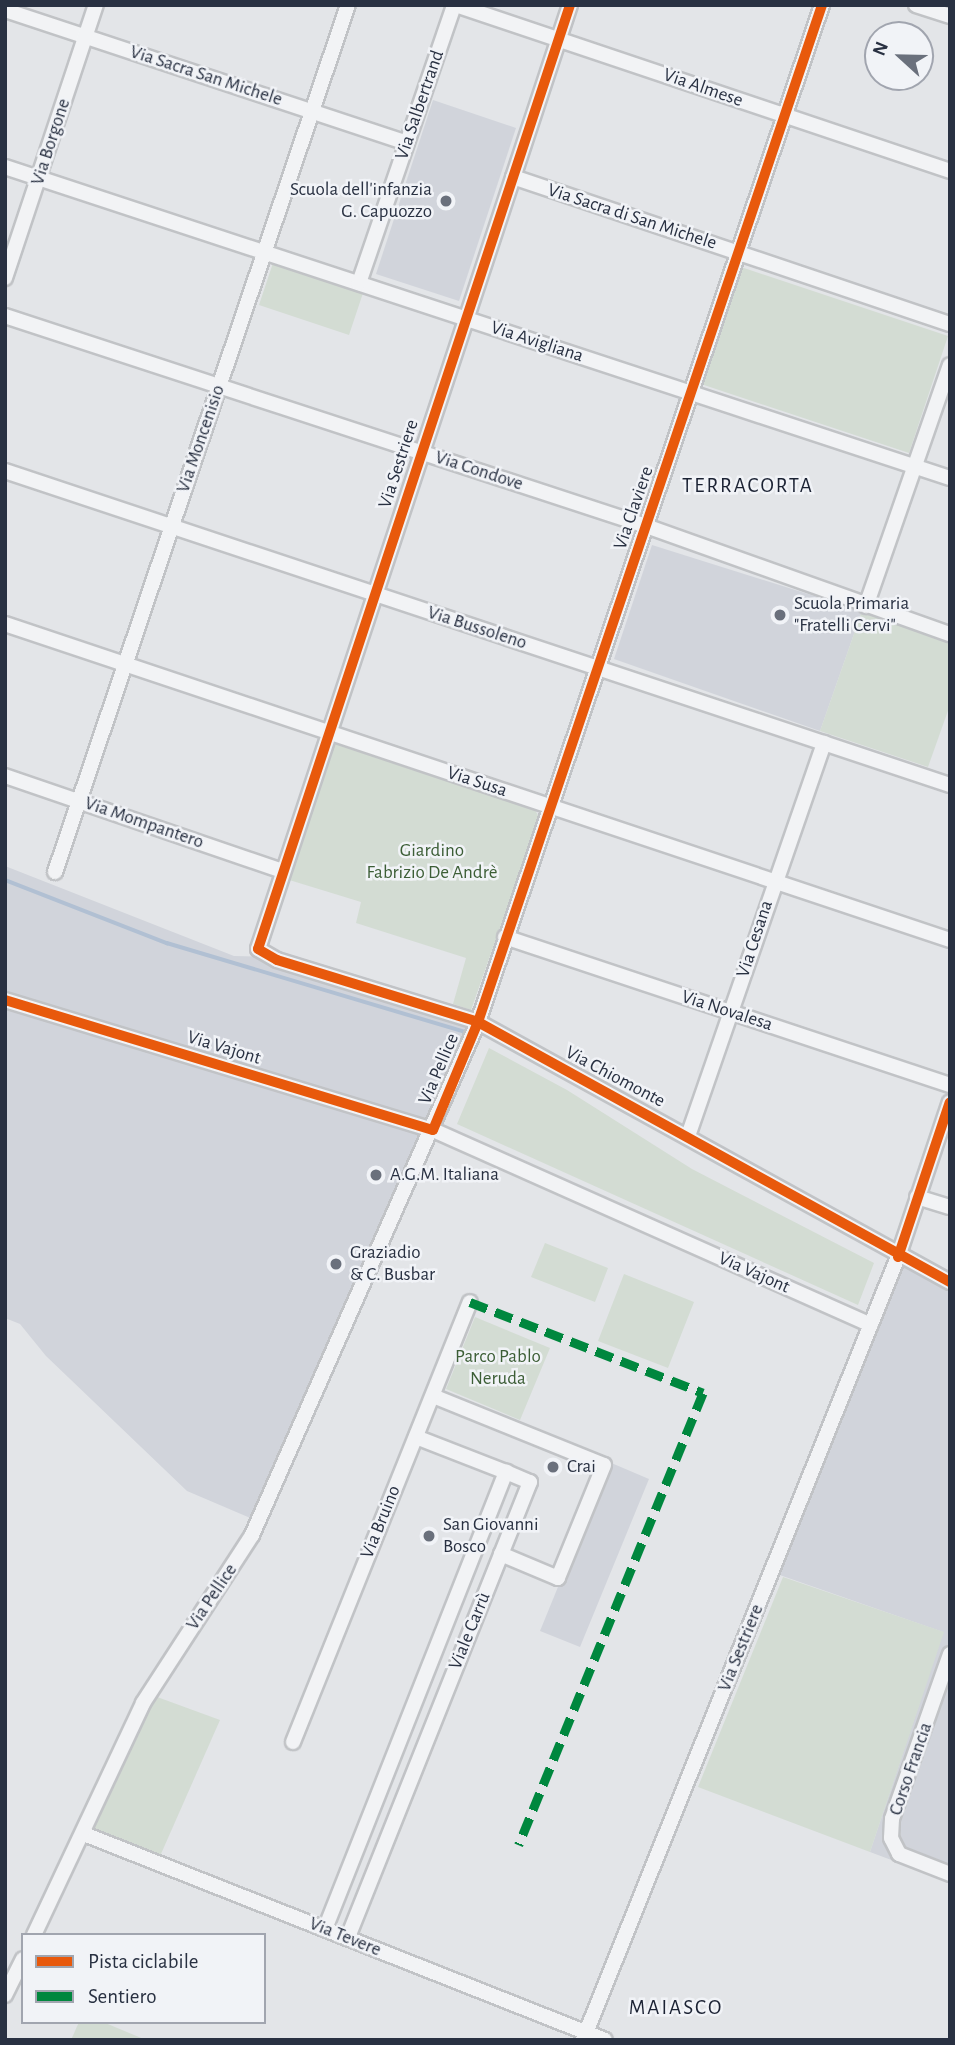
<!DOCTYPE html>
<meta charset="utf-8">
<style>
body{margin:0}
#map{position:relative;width:955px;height:2045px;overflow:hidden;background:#e3e5e8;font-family:"Alegreya Sans",sans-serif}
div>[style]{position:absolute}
.built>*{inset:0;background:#d1d4db}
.green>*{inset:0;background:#d3dcd3}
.stream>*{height:3.5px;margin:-1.75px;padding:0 1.75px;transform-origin:1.75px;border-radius:1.75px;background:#b1c0d3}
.roads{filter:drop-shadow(2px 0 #c1c3c6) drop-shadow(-2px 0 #c1c3c6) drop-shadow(0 2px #c1c3c6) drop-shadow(0 -2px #c1c3c6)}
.minor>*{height:14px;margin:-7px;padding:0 7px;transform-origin:7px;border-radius:7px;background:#f2f3f5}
.quiet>*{height:9px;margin-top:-4.5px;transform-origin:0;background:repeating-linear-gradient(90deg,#00873e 0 18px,transparent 0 27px)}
.cycleway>*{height:10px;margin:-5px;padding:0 5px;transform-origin:5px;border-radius:5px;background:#e8590c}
.dots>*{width:19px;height:19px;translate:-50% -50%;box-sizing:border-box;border:4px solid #f1f3f7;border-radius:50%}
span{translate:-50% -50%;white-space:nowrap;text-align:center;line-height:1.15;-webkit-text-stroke:5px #f1f3f7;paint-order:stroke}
.street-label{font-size:19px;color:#293142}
.poi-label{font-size:19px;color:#293142}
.right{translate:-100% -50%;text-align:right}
.left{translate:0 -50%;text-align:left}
.park-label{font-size:19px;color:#3c5e36}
.neighbourhood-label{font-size:21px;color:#1b2233;letter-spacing:2px}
.frame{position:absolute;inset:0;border:7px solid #293142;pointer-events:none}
.legend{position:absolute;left:21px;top:1933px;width:245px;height:91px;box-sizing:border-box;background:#f1f3f7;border:2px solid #a1a5af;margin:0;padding:9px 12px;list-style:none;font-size:21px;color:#293142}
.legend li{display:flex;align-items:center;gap:14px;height:35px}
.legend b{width:35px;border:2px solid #a1a5af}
.north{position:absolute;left:864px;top:21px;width:70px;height:70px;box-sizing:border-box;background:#f1f3f7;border:2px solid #a1a5af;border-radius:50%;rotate:292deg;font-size:19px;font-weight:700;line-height:28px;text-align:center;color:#293142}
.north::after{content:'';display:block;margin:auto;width:24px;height:32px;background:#6a707c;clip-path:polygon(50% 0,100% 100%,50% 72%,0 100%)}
</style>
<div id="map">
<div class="built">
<div style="clip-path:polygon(433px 100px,516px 128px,459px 301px,376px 274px)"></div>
<div style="clip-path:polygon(652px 545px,862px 611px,820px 731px,614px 659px)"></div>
<div style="clip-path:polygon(5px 866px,234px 956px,277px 957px,477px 1019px,255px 1520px,187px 1491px,46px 1356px,20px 1324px,5px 1318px)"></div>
<div style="clip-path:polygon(899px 1259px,950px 1284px,950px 1882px,870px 1852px,943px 1632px,774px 1573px)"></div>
<div style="clip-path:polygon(609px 1462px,649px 1479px,580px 1647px,540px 1631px)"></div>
</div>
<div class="green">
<div style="clip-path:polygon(273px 263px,363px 293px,349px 335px,259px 305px)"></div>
<div style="clip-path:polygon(741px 267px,948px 336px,909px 453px,701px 384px)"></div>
<div style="clip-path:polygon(862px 611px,950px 641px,950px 705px,928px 767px,820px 731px)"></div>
<div style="clip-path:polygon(333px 740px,535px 810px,539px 817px,471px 1010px,453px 1004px,466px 958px,356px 923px,361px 902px,286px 879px)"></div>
<div style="clip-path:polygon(489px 1048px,567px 1090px,692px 1169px,874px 1263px,858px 1305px,457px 1124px)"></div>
<div style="clip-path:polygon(545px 1243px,608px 1268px,595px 1302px,531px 1277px)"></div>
<div style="clip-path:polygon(624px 1274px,694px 1302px,668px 1368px,598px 1341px)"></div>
<div style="clip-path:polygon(475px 1317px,550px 1348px,520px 1420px,446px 1389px)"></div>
<div style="clip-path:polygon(783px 1577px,944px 1632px,870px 1852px,698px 1787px)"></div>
<div style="clip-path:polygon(149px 1694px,220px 1720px,157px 1863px,84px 1834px)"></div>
<div style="clip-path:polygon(79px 2022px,103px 2022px,146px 2040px,71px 2040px)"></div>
</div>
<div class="stream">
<div style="left:5px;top:880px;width:174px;rotate:21.3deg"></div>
<div style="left:167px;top:943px;width:309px;rotate:16.6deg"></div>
</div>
<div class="roads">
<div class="minor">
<div style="left:456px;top:5px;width:521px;rotate:18.57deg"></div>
<div style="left:570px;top:5px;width:994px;rotate:108.29deg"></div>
<div style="left:258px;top:949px;width:22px;rotate:30deg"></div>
<div style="left:277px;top:960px;width:210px;rotate:17.1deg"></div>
<div style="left:478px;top:1022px;width:539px;rotate:28.85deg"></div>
<div style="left:916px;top:5px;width:36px;rotate:18deg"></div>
<div style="left:5px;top:10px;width:423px;rotate:18.3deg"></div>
<div style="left:5px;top:167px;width:995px;rotate:18.22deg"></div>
<div style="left:513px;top:177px;width:461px;rotate:18.6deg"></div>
<div style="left:5px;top:278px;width:288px;rotate:-71.6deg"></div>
<div style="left:359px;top:283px;width:294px;rotate:-71.1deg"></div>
<div style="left:5px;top:316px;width:675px;rotate:18.14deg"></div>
<div style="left:646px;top:526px;width:323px;rotate:19.6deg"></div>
<div style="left:5px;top:471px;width:996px;rotate:18.38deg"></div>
<div style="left:866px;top:606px;width:255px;rotate:-70.8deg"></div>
<div style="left:5px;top:624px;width:996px;rotate:18.49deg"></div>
<div style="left:5px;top:776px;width:293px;rotate:18.9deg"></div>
<div style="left:55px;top:872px;width:915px;rotate:-71.33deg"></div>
<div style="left:505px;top:937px;width:469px;rotate:18.4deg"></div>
<div style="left:5px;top:1000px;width:447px;rotate:16.9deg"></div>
<div style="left:433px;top:1130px;width:479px;rotate:24deg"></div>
<div style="left:688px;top:1136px;width:416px;rotate:-70.9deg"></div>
<div style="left:917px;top:1197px;width:34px;rotate:17deg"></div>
<div style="left:433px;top:1396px;width:184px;rotate:22deg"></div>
<div style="left:604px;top:1465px;width:122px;rotate:112.2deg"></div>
<div style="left:558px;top:1578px;width:62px;rotate:-157.2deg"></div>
<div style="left:416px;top:1437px;width:97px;rotate:21.3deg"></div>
<div style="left:950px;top:1654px;width:175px;rotate:109.4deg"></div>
<div style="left:892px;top:1819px;width:19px;rotate:93deg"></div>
<div style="left:891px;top:1838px;width:18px;rotate:63deg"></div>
<div style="left:899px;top:1854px;width:55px;rotate:21.4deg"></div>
<div style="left:293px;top:1742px;width:474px;rotate:-68.1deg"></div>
<div style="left:84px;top:1834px;width:560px;rotate:21.57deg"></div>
<div style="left:325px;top:1929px;width:492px;rotate:-68.4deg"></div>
<div style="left:506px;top:1472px;width:26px;rotate:23deg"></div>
<div style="left:530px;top:1482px;width:491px;rotate:111.8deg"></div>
<div style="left:34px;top:1935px;width:256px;rotate:-64.8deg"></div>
<div style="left:143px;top:1703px;width:200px;rotate:-57deg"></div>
<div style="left:252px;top:1535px;width:561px;rotate:-66.22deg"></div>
<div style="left:478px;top:1022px;width:1074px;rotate:-71.31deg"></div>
<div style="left:5px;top:1995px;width:40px;rotate:-63.4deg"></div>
<div style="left:583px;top:2040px;width:844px;rotate:-68.09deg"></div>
<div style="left:898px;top:1257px;width:163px;rotate:-71.5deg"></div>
</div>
</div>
<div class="quiet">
<div style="left:470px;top:1302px;width:250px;rotate:21.3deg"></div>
<div style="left:703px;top:1393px;width:488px;rotate:112.2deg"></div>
</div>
<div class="cycleway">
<div style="left:570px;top:5px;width:994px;rotate:108.29deg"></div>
<div style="left:258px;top:949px;width:22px;rotate:30deg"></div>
<div style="left:277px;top:960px;width:210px;rotate:17.1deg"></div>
<div style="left:478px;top:1022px;width:539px;rotate:28.85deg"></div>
<div style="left:5px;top:1000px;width:447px;rotate:16.9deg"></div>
<div style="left:433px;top:1130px;width:117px;rotate:-67.4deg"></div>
<div style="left:478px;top:1022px;width:1074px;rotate:-71.31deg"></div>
<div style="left:898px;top:1257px;width:163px;rotate:-71.5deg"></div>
</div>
<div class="dots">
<div style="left:446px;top:201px;background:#6a707c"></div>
<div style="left:780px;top:615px;background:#6a707c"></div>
<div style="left:376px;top:1175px;background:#6a707c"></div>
<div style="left:336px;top:1264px;background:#6a707c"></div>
<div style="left:553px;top:1467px;background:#6a707c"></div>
<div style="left:429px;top:1536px;background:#6a707c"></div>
</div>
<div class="street-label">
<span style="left:206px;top:76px;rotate:18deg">Via Sacra San Michele</span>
<span style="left:703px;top:88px;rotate:19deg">Via Almese</span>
<span style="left:420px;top:105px;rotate:-71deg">Via Salbertrand</span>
<span style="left:51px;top:142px;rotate:-72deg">Via Borgone</span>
<span style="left:632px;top:217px;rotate:18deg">Via Sacra di San Michele</span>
<span style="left:537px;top:342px;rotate:18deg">Via Avigliana</span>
<span style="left:201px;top:439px;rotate:-71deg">Via Moncenisio</span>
<span style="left:399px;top:464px;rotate:-72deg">Via Sestriere</span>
<span style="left:479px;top:471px;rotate:18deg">Via Condove</span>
<span style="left:634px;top:508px;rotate:-71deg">Via Claviere</span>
<span style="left:477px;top:628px;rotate:18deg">Via Bussoleno</span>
<span style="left:477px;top:782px;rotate:18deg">Via Susa</span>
<span style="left:144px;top:823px;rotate:19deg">Via Mompantero</span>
<span style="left:755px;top:939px;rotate:-72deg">Via Cesana</span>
<span style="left:727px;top:1011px;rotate:18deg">Via Novalesa</span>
<span style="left:224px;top:1048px;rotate:17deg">Via Vajont</span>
<span style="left:439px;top:1069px;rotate:-67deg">Via Pellice</span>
<span style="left:615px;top:1077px;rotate:28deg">Via Chiomonte</span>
<span style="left:754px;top:1273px;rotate:24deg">Via Vajont</span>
<span style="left:381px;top:1522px;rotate:-68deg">Via Bruino</span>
<span style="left:212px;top:1597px;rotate:-56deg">Via Pellice</span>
<span style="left:470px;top:1631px;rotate:-68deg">Viale Carrù</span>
<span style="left:741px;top:1648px;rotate:-68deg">Via Sestriere</span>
<span style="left:911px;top:1769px;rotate:-71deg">Corso Francia</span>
<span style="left:345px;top:1937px;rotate:22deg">Via Tevere</span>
</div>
<div class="poi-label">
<span class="right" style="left:432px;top:201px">Scuola dell'infanzia<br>G. Capuozzo</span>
<span class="left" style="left:794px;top:615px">Scuola Primaria<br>"Fratelli Cervi"</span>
<span class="left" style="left:390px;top:1175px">A.G.M. Italiana</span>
<span class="left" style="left:350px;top:1264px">Graziadio<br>&amp; C. Busbar</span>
<span class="left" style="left:567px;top:1467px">Crai</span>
<span class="left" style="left:443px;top:1536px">San Giovanni<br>Bosco</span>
</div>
<div class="park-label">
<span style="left:432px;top:862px">Giardino<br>Fabrizio De Andrè</span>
<span style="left:498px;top:1368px">Parco Pablo<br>Neruda</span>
</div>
<div class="neighbourhood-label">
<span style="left:748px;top:486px">TERRACORTA</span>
<span style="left:676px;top:2008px">MAIASCO</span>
</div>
<div class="frame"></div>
<ul class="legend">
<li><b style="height:9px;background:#e8590c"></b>Pista ciclabile</li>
<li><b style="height:9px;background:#00873e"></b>Sentiero</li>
</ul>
<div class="north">N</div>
</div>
